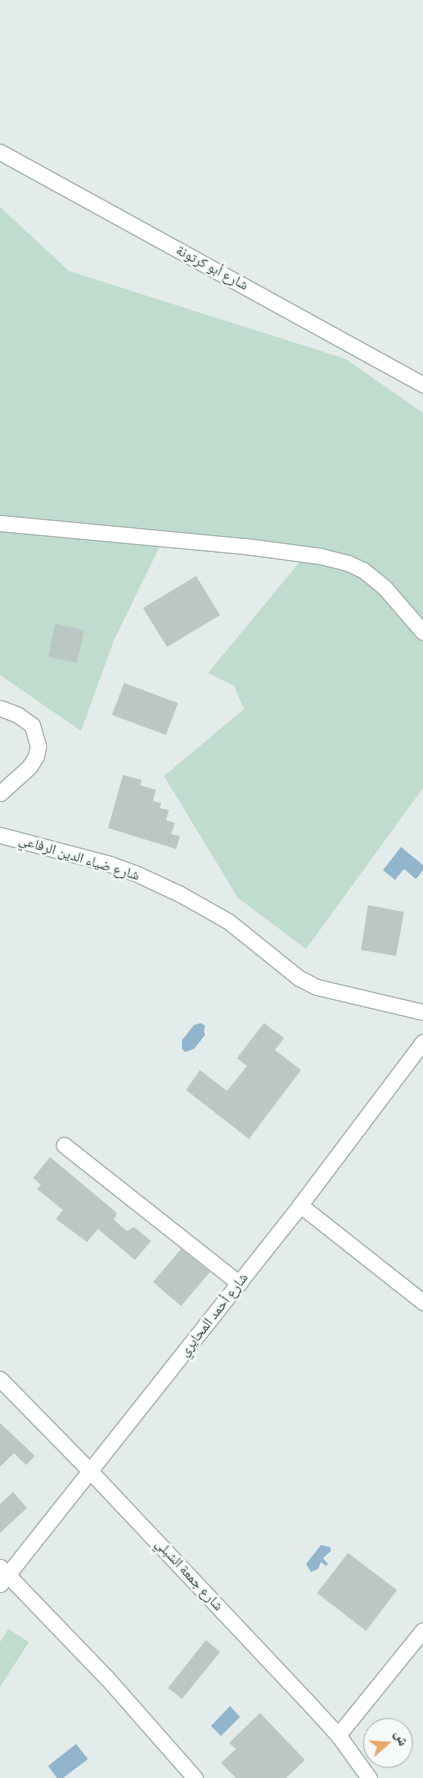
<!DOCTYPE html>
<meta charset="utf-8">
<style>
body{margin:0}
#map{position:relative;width:423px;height:1778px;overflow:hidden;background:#e4eceb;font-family:Signika,"Noto Naskh Arabic",sans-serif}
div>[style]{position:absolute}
.green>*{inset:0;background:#bfdcce}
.water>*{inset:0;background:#91b5cd}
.building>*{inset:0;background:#bac7c5}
.roads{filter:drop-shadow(1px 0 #a7b4b3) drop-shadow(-1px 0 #a7b4b3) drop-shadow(0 1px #a7b4b3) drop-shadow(0 -1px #a7b4b3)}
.street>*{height:15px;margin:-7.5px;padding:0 7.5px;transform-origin:7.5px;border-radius:7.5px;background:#fff}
span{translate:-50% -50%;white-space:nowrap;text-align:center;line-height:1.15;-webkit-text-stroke:4.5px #f5f9f8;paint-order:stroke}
.street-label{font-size:14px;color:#253d3c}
.north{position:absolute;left:363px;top:1718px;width:50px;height:50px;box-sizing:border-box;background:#f5f9f8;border:1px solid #a2aead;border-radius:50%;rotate:71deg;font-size:14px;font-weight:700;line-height:20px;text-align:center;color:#253d3c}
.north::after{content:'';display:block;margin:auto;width:18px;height:22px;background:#e7a768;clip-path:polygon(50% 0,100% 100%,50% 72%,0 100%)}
</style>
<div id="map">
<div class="green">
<div style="clip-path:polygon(0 207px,69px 271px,346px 359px,423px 413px,423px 788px,306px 949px,238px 898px,164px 776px,244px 709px,234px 686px,208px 673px,307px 553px,161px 544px,114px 640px,81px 731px,0 675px)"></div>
<div style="clip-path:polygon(8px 1629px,29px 1642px,0 1687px,0 1642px)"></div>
</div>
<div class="water">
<div style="clip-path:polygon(401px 847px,423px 865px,423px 870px,416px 879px,404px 869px,395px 880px,383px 870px)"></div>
<div style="clip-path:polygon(201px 1023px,205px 1026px,204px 1031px,205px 1035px,194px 1049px,185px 1052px,182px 1049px,182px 1040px,194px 1025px)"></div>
<div style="clip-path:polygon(321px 1545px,330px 1547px,331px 1551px,323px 1558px,328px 1564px,326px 1566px,321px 1562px,318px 1569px,311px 1572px,306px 1564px)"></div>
<div style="clip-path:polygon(230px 1706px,240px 1717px,221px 1736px,211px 1726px)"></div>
<div style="clip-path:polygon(76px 1744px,88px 1759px,63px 1778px,57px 1778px,48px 1766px)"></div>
</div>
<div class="building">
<div style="clip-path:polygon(196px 576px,220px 615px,167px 647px,143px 608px)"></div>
<div style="clip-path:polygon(55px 624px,84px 630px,77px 663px,48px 657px)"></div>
<div style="clip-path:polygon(124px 683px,178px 703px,166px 735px,112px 715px)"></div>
<div style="clip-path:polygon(123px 775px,142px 780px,140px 785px,156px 790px,153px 801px,161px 803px,160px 808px,169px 810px,166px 820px,175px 823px,171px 834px,180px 836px,176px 849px,108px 828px)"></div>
<div style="clip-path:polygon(368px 905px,404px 912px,396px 956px,361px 950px)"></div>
<div style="clip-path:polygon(264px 1023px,284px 1038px,275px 1050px,301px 1070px,249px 1139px,186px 1090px,200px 1070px,227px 1091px,247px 1066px,237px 1058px)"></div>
<div style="clip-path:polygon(50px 1157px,117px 1213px,114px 1220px,127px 1231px,134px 1227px,151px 1241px,135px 1260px,98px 1229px,87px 1242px,56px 1219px,63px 1210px,37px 1189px,41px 1185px,33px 1178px)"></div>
<div style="clip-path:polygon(181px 1249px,210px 1272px,181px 1306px,153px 1282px)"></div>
<div style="clip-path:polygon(0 1423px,35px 1456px,26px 1465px,14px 1453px,0 1467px)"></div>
<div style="clip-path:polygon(13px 1492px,27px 1508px,0 1533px,0 1504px)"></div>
<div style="clip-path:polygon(348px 1553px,397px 1590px,366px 1631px,317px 1593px)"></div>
<div style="clip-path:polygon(206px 1640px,220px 1652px,182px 1699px,168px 1688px)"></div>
<div style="clip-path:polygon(260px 1713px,305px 1760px,286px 1778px,236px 1778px,221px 1763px,236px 1749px,229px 1743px)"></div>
</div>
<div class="roads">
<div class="street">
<div style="left:0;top:152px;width:483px;rotate:28.8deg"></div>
<div style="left:0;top:523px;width:246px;rotate:5.4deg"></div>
<div style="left:245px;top:546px;width:76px;rotate:7.6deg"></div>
<div style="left:320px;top:556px;width:29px;rotate:14deg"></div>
<div style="left:348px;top:563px;width:17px;rotate:25deg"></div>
<div style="left:363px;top:570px;width:28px;rotate:39deg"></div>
<div style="left:385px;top:588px;width:58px;rotate:49.2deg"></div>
<div style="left:0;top:708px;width:19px;rotate:21deg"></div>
<div style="left:18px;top:715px;width:17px;rotate:36deg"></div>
<div style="left:32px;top:725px;width:22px;rotate:74deg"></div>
<div style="left:38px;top:746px;width:10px;rotate:101deg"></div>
<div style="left:36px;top:756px;width:13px;rotate:122deg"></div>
<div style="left:29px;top:767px;width:39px;rotate:138deg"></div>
<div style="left:0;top:835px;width:114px;rotate:14.8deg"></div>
<div style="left:110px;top:864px;width:27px;rotate:20deg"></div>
<div style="left:135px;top:873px;width:50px;rotate:25deg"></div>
<div style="left:180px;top:894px;width:55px;rotate:29.4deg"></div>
<div style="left:228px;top:921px;width:91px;rotate:38.8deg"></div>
<div style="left:299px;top:978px;width:20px;rotate:27deg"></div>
<div style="left:317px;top:987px;width:109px;rotate:13.3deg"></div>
<div style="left:64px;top:1145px;width:223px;rotate:38.3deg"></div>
<div style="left:300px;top:1205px;width:157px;rotate:38.3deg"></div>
<div style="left:0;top:1379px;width:130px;rotate:45.6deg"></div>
<div style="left:91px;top:1472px;width:313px;rotate:46.7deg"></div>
<div style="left:306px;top:1700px;width:47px;rotate:47.6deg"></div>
<div style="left:338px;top:1735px;width:53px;rotate:54.2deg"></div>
<div style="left:0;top:1567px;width:154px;rotate:46.1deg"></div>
<div style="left:107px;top:1678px;width:133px;rotate:48.7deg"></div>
<div style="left:0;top:1584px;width:483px;rotate:-51.6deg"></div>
<div style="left:300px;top:1205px;width:204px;rotate:-53deg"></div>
<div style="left:338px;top:1735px;width:135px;rotate:-51deg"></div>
</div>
</div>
<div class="street-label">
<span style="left:212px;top:268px;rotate:28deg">شارع أبو كرتونة</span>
<span style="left:79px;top:858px;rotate:17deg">شارع ضياء الدين الرفاعي</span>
<span style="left:214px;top:1315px;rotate:-52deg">شارع أحمد المحايري</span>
<span style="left:189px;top:1575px;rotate:47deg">شارع جمعة الشبلي</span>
</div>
<div class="north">ش</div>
</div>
